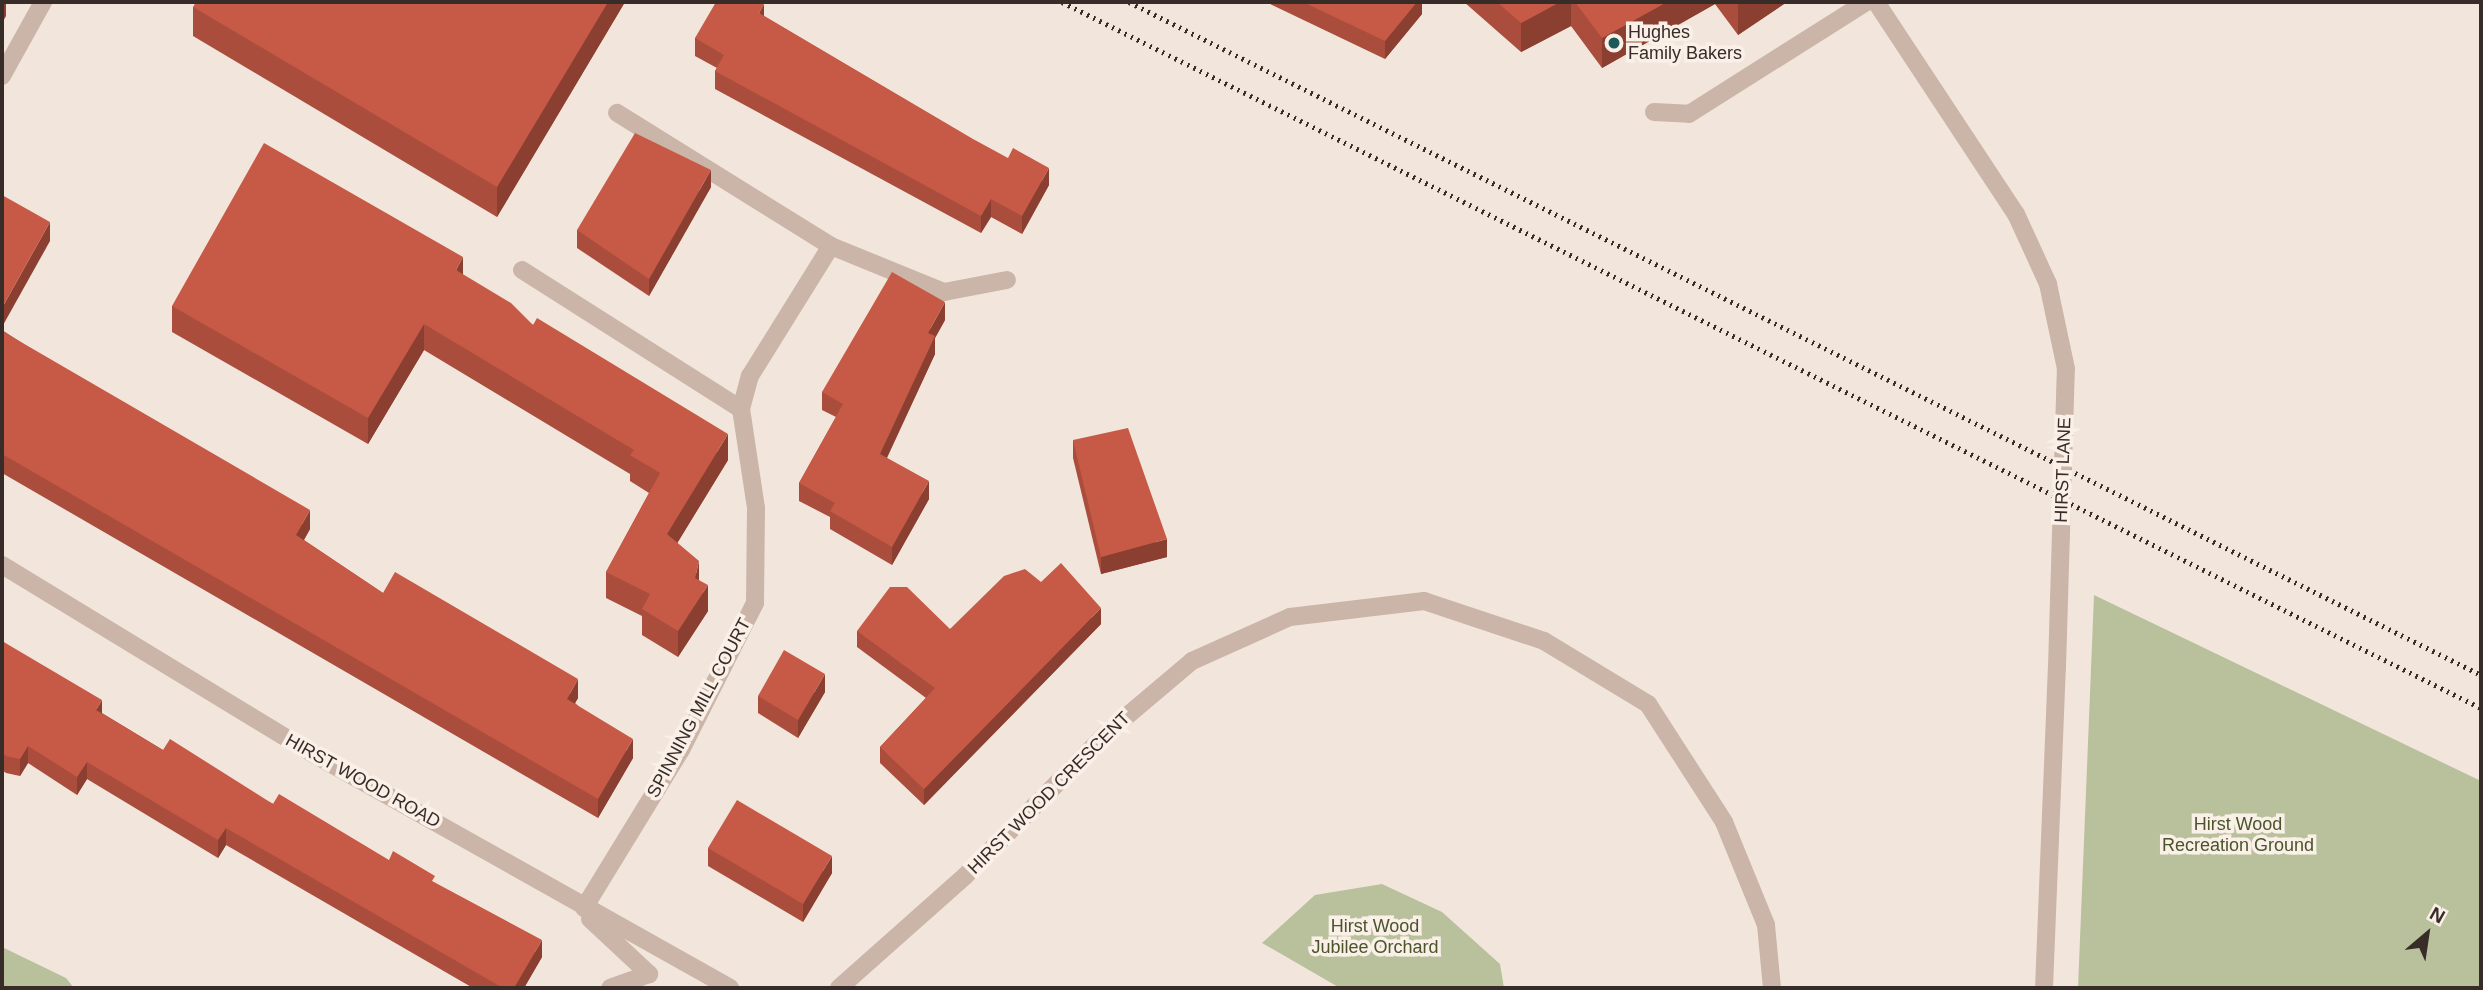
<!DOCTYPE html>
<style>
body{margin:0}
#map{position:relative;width:2483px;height:990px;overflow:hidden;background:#f2e6dc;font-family:Arial,sans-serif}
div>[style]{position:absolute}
.green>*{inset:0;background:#b8c19c}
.minor>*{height:18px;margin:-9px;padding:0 9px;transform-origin:9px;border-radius:9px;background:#cab5a8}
.rail>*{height:5px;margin-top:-2.5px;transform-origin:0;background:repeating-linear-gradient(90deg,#372c28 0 2px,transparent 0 7px)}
.minor-bridge>*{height:18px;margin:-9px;padding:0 9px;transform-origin:9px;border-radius:9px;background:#cab5a8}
.wall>*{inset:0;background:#aa4d3c}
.shaded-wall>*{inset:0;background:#8b3f31}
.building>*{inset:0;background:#c65a46}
.dots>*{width:19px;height:19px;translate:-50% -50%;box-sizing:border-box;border:4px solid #faf0e8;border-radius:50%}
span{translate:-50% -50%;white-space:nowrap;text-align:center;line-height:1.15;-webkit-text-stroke:7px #faf0e8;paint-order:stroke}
.poi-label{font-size:18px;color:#372c28}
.left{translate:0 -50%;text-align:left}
.street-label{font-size:18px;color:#372c28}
.park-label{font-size:18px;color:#4a552c}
.frame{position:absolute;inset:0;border:4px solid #372c28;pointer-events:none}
.north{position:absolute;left:2392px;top:899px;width:70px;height:70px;-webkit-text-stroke:5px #faf0e8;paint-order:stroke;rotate:29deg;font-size:19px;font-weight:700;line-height:28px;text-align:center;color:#372c28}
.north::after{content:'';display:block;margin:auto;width:24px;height:32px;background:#372c28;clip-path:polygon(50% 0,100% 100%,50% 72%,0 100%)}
</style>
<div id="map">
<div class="green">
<div style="clip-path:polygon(2094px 595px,2481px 781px,2481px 988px,2078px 988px)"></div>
<div style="clip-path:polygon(1382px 884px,1442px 912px,1500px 964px,1504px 988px,1340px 988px,1262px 943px,1315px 895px)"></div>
<div style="clip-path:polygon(2px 947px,66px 978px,74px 988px,2px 988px)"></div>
</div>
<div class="minor">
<div style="left:1876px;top:2px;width:254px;rotate:56.6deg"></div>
<div style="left:2016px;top:214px;width:77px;rotate:65.4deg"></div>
<div style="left:2048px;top:284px;width:87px;rotate:78deg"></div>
<div style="left:2px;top:76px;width:85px;rotate:-61deg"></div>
<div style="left:1654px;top:112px;width:35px;rotate:3deg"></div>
<div style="left:1689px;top:114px;width:209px;rotate:-32.3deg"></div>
<div style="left:831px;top:246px;width:122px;rotate:22.2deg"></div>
<div style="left:944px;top:292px;width:64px;rotate:-10.8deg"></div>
<div style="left:522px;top:270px;width:259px;rotate:32.4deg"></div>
<div style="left:2px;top:565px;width:350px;rotate:31.3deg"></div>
<div style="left:301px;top:747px;width:492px;rotate:29.3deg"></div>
<div style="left:584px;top:908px;width:185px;rotate:-58.5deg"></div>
<div style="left:681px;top:750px;width:165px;rotate:-63.3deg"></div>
<div style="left:755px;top:603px;width:95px;rotate:-89.4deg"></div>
<div style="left:756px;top:508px;width:100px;rotate:-98.6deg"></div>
<div style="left:741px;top:409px;width:34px;rotate:-75deg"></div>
<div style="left:750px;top:376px;width:153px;rotate:-58.1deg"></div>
<div style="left:831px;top:246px;width:252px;rotate:-148.1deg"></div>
<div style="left:590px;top:919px;width:81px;rotate:43deg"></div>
<div style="left:649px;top:974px;width:41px;rotate:160.3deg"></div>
<div style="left:839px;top:988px;width:169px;rotate:-41.6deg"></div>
<div style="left:965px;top:876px;width:203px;rotate:-45.2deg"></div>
<div style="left:1108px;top:732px;width:110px;rotate:-40.2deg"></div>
<div style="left:1192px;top:661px;width:107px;rotate:-24.2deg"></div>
<div style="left:1290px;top:617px;width:135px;rotate:-6.8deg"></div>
<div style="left:1424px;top:601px;width:126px;rotate:18.4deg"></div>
<div style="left:1544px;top:641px;width:122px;rotate:31.2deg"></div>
<div style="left:1648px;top:704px;width:140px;rotate:57.2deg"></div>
<div style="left:1724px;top:822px;width:111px;rotate:67.8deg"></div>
<div style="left:1766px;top:925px;width:63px;rotate:84.6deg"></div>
<div style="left:2044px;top:988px;width:321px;rotate:-87.7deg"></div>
</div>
<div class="rail">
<div style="left:1062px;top:2px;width:1585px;rotate:26.45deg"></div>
<div style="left:1129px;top:2px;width:1510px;rotate:26.46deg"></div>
</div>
<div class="minor-bridge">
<div style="left:2057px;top:667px;width:298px;rotate:-88.3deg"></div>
</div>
<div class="wall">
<div style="clip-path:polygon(625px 2px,497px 217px,193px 36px,193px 7px)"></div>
<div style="clip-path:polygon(1266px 2px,1422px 2px,1422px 14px,1385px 59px)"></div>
<div style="clip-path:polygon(1464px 2px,1784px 2px,1784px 4px,1738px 35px,1715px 4px,1602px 68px,1571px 26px,1521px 52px)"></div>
<div style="clip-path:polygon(764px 16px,1049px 185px,1022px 234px,991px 217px,981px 233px,715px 89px,715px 71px,717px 68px,695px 56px,695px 38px)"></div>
<div style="clip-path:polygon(711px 187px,649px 296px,577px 248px,577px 230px)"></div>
<div style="clip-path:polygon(463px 275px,533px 325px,728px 460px,677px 543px,699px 580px,708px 611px,678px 657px,642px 635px,642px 616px,606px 598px,606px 572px,649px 493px,630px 481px,630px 474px,424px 350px,368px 444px,172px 332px,172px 306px)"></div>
<div style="clip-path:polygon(945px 320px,935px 338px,935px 354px,887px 458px,929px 499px,892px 565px,830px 529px,830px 517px,799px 501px,799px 483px,836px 417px,822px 410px,822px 392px)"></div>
<div style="clip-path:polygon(2px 330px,310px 529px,304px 540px,383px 593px,578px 698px,575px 703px,633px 758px,598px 818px,2px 473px)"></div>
<div style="clip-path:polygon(1073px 440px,1167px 557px,1101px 574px,1073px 458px)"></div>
<div style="clip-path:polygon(1041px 582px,1101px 624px,924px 805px,880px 763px,880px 747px,926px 698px,857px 647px,857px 631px,950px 629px)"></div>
<div style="clip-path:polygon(2px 641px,102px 713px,163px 750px,435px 883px,542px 957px,524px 988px,473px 988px,226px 845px,218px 858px,87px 779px,77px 795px,28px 763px,20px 776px,6px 773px,2px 770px)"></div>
<div style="clip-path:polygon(825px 692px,798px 738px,758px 713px,758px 696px)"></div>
<div style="clip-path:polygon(708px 848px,832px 873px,803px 922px,708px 866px)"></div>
</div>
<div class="shaded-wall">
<div style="clip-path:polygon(2px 2px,6px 2px,6px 16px,2px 23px)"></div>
<div style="clip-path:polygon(608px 2px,625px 2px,497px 217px,497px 187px)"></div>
<div style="clip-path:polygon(1417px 2px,1422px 2px,1422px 14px,1385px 59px,1385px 41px)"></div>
<div style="clip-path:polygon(1560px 2px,1571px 2px,1571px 26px,1521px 52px,1521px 23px)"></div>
<div style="clip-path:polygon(1667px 2px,1715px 2px,1715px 4px,1602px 68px,1602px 38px)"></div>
<div style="clip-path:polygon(1743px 2px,1784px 2px,1784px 4px,1738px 35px,1738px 5px)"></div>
<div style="clip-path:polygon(764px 4px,764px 22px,759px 13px)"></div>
<div style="clip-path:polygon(1049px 168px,1049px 185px,1022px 234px,1022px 216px)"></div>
<div style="clip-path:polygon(711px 170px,711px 187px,649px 296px,649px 279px)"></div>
<div style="clip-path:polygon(991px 199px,991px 217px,981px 233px,981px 216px)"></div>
<div style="clip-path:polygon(50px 222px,50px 241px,2px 327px,2px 308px)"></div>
<div style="clip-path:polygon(463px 257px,463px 283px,456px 270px)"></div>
<div style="clip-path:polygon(945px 302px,945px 320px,935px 338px,935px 354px,880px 472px,880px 454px,928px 333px)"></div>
<div style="clip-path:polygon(424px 324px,424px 350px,368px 444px,368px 418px)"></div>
<div style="clip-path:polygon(728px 434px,728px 460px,667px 560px,667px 534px)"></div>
<div style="clip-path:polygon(929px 481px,929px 499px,892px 565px,892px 547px)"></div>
<div style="clip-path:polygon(310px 510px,310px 529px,296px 554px,296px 535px)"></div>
<div style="clip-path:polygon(1167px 539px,1167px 557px,1101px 574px,1101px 557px)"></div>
<div style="clip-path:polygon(699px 561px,699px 587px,695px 578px)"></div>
<div style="clip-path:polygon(708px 585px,708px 611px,678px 657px,678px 631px)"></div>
<div style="clip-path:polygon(1101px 608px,1101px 624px,924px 805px,924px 789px)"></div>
<div style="clip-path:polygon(825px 674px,825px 692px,798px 738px,798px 720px)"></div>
<div style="clip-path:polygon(578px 679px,578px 698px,567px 717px,567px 699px)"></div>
<div style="clip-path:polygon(102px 700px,102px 718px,96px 710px)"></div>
<div style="clip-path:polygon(633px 739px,633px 758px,598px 818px,598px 799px)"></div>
<div style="clip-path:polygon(28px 746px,28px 763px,20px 776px,20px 759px)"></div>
<div style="clip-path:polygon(87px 762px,87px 779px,77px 795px,77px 777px)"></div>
<div style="clip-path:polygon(226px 828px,226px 845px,218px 858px,218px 840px)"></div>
<div style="clip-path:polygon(832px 856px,832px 873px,803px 922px,803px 904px)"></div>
<div style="clip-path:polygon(542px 940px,542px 957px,524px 988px,514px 988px)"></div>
</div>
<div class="building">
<div style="clip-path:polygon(196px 2px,608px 2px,497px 187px,193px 7px)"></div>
<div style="clip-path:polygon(716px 2px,760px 2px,764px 4px,759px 13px,973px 139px,1008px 158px,1013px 148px,1049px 168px,1022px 216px,991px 199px,981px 216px,715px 71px,724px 55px,695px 38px)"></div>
<div style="clip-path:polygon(1303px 2px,1417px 2px,1385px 41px)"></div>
<div style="clip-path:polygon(1497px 2px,1560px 2px,1521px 23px)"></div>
<div style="clip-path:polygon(1575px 2px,1667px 2px,1602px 38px)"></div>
<div style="clip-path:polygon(635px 133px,711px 170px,649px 279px,577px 230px)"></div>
<div style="clip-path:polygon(264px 143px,463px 257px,456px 270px,511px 303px,533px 325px,537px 318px,728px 434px,667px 534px,699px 561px,695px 578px,708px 585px,678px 631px,642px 609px,650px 594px,606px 572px,660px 473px,630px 455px,634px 450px,424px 324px,368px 418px,172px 306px)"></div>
<div style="clip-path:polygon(2px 195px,50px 222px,2px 308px)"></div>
<div style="clip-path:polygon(892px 272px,945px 302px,928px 333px,935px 336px,880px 454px,929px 481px,892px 547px,830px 511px,835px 503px,799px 483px,843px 404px,822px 392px)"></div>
<div style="clip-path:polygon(2px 331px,310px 510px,296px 535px,383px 593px,395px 572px,578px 679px,567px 699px,633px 739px,598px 799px,2px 454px)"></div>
<div style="clip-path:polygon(1128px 428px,1167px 539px,1101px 557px,1073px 440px)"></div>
<div style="clip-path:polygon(1061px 563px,1101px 608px,924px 789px,880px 747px,935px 688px,857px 631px,890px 587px,907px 587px,950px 629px,1004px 576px,1025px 569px,1041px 582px)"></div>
<div style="clip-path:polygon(2px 641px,102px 700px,96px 710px,163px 750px,170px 739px,273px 804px,279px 794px,389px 860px,393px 851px,435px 876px,432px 881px,542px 940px,514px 988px,503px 988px,226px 828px,218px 840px,87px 762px,77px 777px,28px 746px,20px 759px,6px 756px,2px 753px)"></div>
<div style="clip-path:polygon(784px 650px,825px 674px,798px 720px,758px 696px)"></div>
<div style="clip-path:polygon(737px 800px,832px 856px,803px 904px,708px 848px)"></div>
</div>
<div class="dots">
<div style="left:1614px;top:43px;background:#1d5958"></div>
</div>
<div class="poi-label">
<span class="left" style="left:1628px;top:43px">Hughes<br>Family Bakers</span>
</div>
<div class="street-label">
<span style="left:2063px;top:470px;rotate:-88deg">HIRST LANE</span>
<span style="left:699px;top:708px;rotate:-62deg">SPINNING MILL COURT</span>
<span style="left:363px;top:781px;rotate:29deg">HIRST WOOD ROAD</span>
<span style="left:1049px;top:793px;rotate:-45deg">HIRST WOOD CRESCENT</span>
</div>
<div class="park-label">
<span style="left:2238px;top:835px">Hirst Wood<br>Recreation Ground</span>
<span style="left:1375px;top:937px">Hirst Wood<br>Jubilee Orchard</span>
</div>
<div class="frame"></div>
<div class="north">N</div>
</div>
